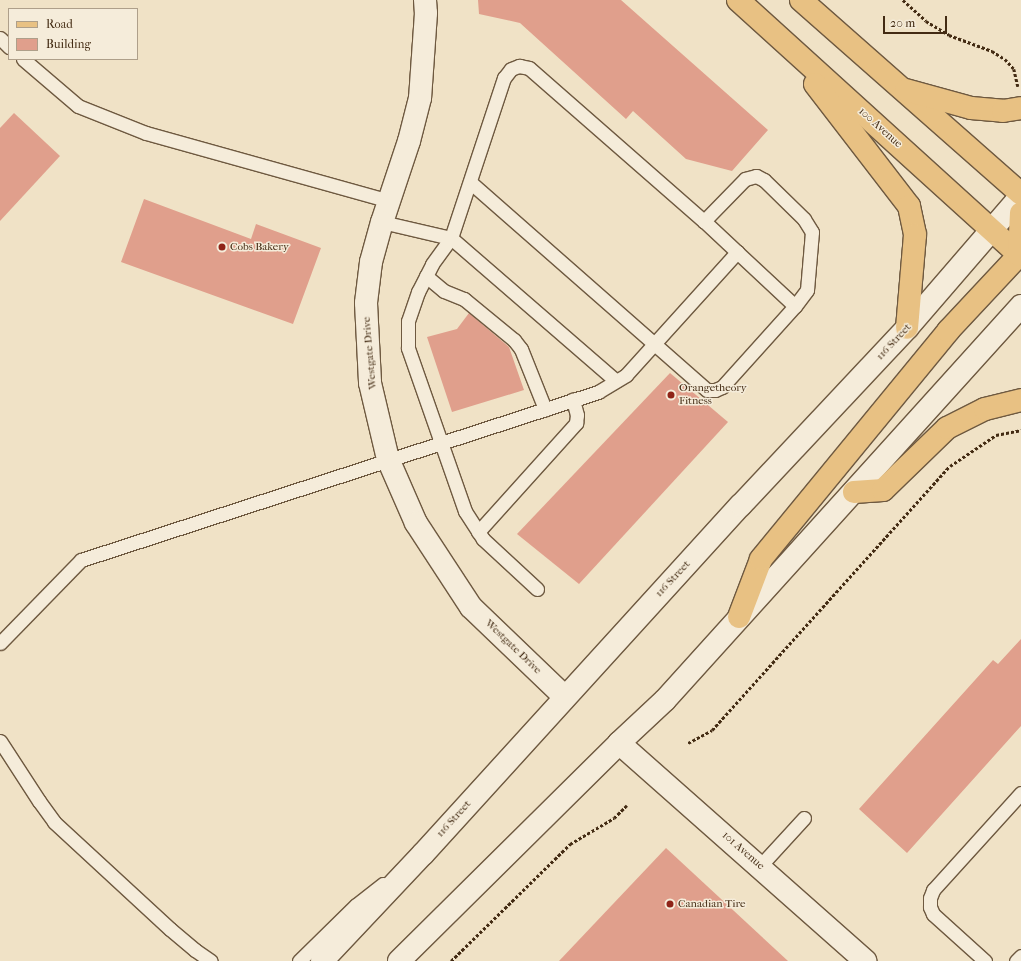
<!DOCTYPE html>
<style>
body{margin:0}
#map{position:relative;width:1021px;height:961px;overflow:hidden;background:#f0e2c6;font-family:"IM FELL French Canon",serif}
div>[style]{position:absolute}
.building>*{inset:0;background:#e09f8c}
.path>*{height:2.5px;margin-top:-1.25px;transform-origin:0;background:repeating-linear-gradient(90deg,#432b13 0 3px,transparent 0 5px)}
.roads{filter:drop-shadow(1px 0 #6e5940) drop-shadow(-1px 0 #6e5940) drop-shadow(0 1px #6e5940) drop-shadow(0 -1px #6e5940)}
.lane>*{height:13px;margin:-6.5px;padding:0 6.5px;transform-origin:6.5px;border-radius:6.5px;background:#f5ecda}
.secondary>*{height:22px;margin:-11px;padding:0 11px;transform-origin:11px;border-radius:11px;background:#f5ecda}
.primary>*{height:22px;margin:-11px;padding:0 11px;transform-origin:11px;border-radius:11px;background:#e8c183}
.dots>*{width:11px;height:11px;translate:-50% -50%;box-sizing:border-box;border:2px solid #f5ecda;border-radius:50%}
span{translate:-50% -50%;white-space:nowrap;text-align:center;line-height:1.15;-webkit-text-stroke:3px #f5ecda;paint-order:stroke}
.street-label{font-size:11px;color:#432b13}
.poi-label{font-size:11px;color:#432b13}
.left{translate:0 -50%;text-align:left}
.legend{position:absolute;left:8px;top:8px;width:130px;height:52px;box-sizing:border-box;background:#f5ecda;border:1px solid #ae9f8a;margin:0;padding:5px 7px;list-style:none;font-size:12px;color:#432b13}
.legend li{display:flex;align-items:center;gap:8px;height:20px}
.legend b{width:20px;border:1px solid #ae9f8a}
.scale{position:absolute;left:883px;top:16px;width:64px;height:18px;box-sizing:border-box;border:2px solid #432b13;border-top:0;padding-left:5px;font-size:12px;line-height:14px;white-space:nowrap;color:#432b13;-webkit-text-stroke:3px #f5ecda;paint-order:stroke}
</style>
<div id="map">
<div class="building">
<div style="clip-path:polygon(478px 0,621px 0,768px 130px,732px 171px,686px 159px,633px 111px,626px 119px,520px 23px,479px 14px)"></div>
<div style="clip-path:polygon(14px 113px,60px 156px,0 221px,0 128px)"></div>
<div style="clip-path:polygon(144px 199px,251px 239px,256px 224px,321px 248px,293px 324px,121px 262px)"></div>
<div style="clip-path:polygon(469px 313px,509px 347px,524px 390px,452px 412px,427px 337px,457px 329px)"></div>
<div style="clip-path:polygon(670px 373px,728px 422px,579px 584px,517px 534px)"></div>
<div style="clip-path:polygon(1021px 639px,1021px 726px,907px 853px,859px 809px,993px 660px,998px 664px)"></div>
<div style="clip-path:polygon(666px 848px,788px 961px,559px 961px)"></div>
</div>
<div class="path">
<div style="left:903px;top:0;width:31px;rotate:42deg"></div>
<div style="left:926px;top:21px;width:27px;rotate:31deg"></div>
<div style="left:949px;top:35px;width:46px;rotate:20.4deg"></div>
<div style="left:992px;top:51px;width:15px;rotate:32deg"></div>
<div style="left:1005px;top:59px;width:13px;rotate:48deg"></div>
<div style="left:1014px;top:69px;width:18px;rotate:77deg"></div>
<div style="left:688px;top:743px;width:27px;rotate:-28deg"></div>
<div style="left:712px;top:730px;width:355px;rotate:-48deg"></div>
<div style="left:950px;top:466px;width:55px;rotate:-34deg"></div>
<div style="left:996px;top:435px;width:25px;rotate:-11deg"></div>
<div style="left:451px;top:961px;width:167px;rotate:-44.5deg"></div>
<div style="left:570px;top:844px;width:51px;rotate:-30.6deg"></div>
<div style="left:614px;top:818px;width:18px;rotate:-45deg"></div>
</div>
<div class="roads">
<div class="lane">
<div style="left:0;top:38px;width:13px;rotate:45deg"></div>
<div style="left:23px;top:59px;width:72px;rotate:40.5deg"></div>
<div style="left:78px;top:106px;width:73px;rotate:21.7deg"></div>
<div style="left:146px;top:133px;width:252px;rotate:15.6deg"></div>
<div style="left:470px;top:182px;width:315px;rotate:41.3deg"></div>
<div style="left:707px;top:390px;width:8px"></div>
<div style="left:715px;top:390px;width:8px;rotate:-23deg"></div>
<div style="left:722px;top:387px;width:109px;rotate:-48deg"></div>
<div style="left:382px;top:222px;width:71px;rotate:13.1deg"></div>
<div style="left:451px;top:238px;width:169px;rotate:-71.7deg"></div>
<div style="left:504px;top:78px;width:11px;rotate:-52deg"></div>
<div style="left:511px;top:69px;width:9px;rotate:-21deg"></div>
<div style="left:519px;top:66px;width:10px;rotate:11deg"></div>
<div style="left:529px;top:68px;width:232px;rotate:41.2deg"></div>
<div style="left:426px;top:276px;width:23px;rotate:40deg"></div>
<div style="left:444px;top:291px;width:22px;rotate:22deg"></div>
<div style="left:464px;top:299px;width:65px;rotate:39.4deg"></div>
<div style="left:514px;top:340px;width:11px;rotate:52deg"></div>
<div style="left:521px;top:349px;width:65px;rotate:68.2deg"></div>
<div style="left:478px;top:532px;width:147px;rotate:-48deg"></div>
<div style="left:576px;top:423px;width:8px;rotate:-83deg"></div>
<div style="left:577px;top:415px;width:16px;rotate:-105deg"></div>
<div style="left:537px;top:589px;width:74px;rotate:-137.2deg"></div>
<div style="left:483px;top:539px;width:33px;rotate:-123deg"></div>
<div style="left:465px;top:511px;width:173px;rotate:-109.3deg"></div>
<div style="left:408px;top:348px;width:27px;rotate:-90deg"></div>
<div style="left:408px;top:321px;width:31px;rotate:-71deg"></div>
<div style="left:418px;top:292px;width:31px;rotate:-63deg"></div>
<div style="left:432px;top:264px;width:32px;rotate:-54deg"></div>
<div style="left:451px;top:238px;width:218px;rotate:40.9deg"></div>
<div style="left:0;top:643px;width:116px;rotate:-45.7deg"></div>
<div style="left:81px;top:560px;width:544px;rotate:-18deg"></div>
<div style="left:598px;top:392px;width:33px;rotate:-31deg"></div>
<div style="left:626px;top:375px;width:166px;rotate:-47.9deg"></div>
<div style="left:737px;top:252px;width:79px;rotate:43deg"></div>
<div style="left:795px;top:306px;width:20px;rotate:-53deg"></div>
<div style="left:807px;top:290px;width:58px;rotate:-85.1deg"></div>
<div style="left:812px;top:232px;width:15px;rotate:-122deg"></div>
<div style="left:804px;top:219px;width:56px;rotate:-135.7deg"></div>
<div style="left:764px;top:180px;width:9px;rotate:-153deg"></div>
<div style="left:756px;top:176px;width:11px;rotate:165deg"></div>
<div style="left:745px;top:179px;width:59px;rotate:134.3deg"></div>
<div style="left:704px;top:221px;width:45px;rotate:43.2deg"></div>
<div style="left:0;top:741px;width:72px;rotate:57deg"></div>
<div style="left:39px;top:801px;width:26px;rotate:54deg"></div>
<div style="left:54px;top:822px;width:158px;rotate:42.7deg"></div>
<div style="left:170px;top:929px;width:33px;rotate:40deg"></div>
<div style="left:195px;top:950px;width:19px;rotate:35deg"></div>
<div style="left:760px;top:866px;width:65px;rotate:-47.5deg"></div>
<div style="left:299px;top:961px;width:80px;rotate:-44.5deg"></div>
<div style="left:356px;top:905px;width:34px;rotate:-38deg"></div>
<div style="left:985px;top:961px;width:70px;rotate:-137.9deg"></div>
<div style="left:933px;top:914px;width:8px;rotate:-113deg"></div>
<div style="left:930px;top:907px;width:9px;rotate:-90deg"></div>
<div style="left:930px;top:898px;width:9px;rotate:-69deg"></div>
<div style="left:933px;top:890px;width:131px;rotate:-47.8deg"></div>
<div style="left:1016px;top:961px;width:7px;rotate:-45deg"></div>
</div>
<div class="secondary">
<div style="left:425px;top:0;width:13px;rotate:86deg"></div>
<div style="left:426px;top:13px;width:85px;rotate:94deg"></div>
<div style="left:420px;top:98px;width:44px;rotate:104.3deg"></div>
<div style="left:409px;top:141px;width:85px;rotate:108.4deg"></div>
<div style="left:382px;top:222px;width:41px;rotate:105.4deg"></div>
<div style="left:371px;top:262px;width:41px;rotate:97deg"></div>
<div style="left:366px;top:303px;width:80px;rotate:87.1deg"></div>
<div style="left:370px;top:383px;width:78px;rotate:76.7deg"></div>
<div style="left:388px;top:459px;width:70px;rotate:66.4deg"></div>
<div style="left:416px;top:523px;width:100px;rotate:56.8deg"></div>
<div style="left:471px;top:607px;width:130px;rotate:43.8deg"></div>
<div style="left:619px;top:743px;width:329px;rotate:41.5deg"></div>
<div style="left:322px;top:961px;width:147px;rotate:-46.7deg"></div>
<div style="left:423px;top:854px;width:472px;rotate:-47.7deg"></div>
<div style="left:741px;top:505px;width:243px;rotate:-46.8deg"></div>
<div style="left:907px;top:328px;width:174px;rotate:-49.2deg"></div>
<div style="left:399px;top:961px;width:310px;rotate:-44.7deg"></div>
<div style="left:619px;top:743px;width:63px;rotate:-43.1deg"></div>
<div style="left:665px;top:700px;width:531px;rotate:-47.9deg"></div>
</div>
<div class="primary">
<div style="left:738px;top:0;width:382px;rotate:42.2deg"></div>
<div style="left:801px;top:0;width:293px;rotate:41.4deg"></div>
<div style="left:815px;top:84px;width:154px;rotate:52.4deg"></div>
<div style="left:909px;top:206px;width:30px;rotate:78deg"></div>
<div style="left:915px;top:235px;width:93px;rotate:94.9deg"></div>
<div style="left:906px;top:90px;width:67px;rotate:15.5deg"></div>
<div style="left:971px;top:108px;width:32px;rotate:5deg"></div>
<div style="left:1003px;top:111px;width:18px;rotate:-9deg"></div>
<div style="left:854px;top:492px;width:29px;rotate:-4deg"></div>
<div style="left:883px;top:490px;width:89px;rotate:-44.1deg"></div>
<div style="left:947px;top:428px;width:42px;rotate:-26.6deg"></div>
<div style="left:985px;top:409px;width:37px;rotate:-14deg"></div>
<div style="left:739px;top:617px;width:62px;rotate:-69.2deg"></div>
<div style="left:761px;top:559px;width:295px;rotate:-50.6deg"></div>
<div style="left:948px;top:331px;width:104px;rotate:-46.9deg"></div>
<div style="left:1019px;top:255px;width:42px;rotate:-87.3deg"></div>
</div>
</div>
<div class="dots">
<div style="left:222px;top:247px;background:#8f2418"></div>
<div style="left:671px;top:395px;background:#8f2418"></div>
<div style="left:670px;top:904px;background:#8f2418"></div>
</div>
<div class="street-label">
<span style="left:880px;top:128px;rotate:42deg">100 Avenue</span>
<span style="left:894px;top:342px;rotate:-47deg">116 Street</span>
<span style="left:370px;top:353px;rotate:-95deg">Westgate Drive</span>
<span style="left:673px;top:579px;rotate:-47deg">116 Street</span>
<span style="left:513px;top:647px;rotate:44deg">Westgate Drive</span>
<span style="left:454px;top:819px;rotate:-48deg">116 Street</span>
<span style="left:743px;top:851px;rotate:41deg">101 Avenue</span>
</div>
<div class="poi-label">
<span class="left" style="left:230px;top:247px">Cobs Bakery</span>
<span class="left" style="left:679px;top:395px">Orangetheory<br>Fitness</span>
<span class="left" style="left:678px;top:904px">Canadian Tire</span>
</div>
<ul class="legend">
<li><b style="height:5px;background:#e8c183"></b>Road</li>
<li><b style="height:11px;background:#e09f8c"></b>Building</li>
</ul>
<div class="scale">20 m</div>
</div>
